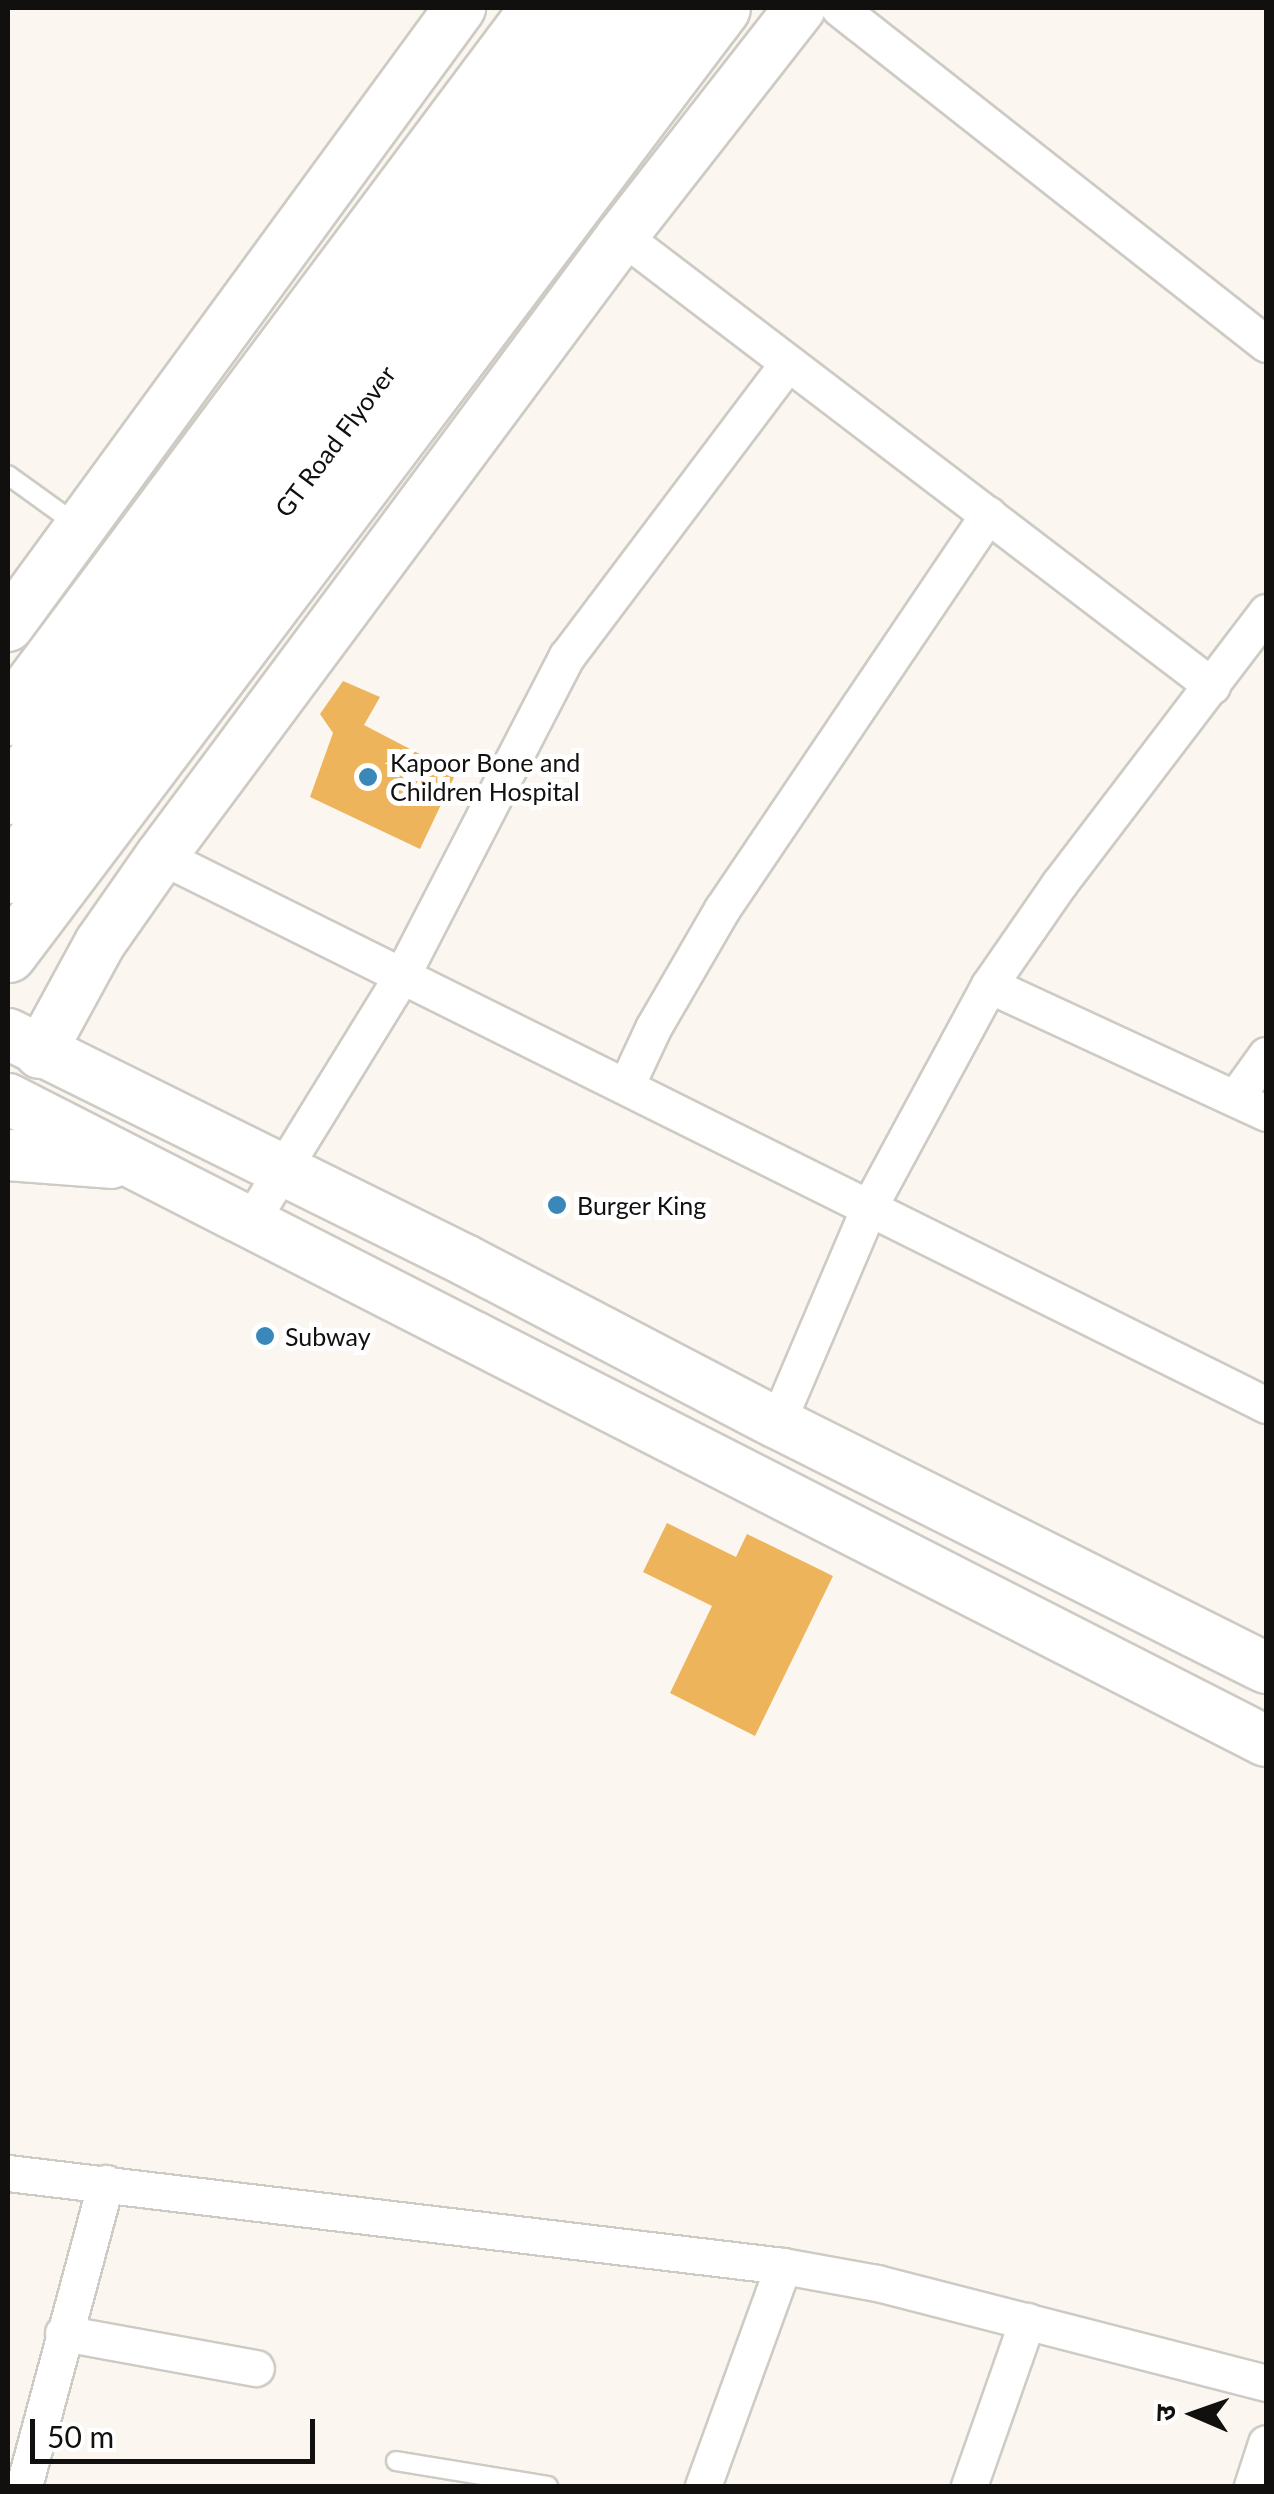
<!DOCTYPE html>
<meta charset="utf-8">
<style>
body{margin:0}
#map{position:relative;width:1274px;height:2494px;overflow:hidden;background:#fbf7f0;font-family:Lato,"Noto Sans Devanagari",sans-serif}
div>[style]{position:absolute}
.building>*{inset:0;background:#edb45b}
.roads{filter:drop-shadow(2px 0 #cecac4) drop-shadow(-2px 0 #cecac4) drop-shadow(0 2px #cecac4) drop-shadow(0 -2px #cecac4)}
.lane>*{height:18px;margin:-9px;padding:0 9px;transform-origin:9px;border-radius:9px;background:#fff}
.street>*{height:35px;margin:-17.5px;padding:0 17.5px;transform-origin:17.5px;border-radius:17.5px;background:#fff}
.secondary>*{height:50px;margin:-25px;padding:0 25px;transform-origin:25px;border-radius:25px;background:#fff}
.highway>*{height:55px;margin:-27.5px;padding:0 27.5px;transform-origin:27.5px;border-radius:27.5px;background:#fff}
.dots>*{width:28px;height:28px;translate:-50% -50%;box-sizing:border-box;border:5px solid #fff;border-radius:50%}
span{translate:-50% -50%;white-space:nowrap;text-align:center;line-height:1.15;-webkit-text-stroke:10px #fff;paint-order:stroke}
.street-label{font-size:25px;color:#11100e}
.poi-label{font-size:25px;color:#11100e}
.left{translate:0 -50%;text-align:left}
.frame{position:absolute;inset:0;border:10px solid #11100e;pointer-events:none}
.north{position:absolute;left:1144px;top:2364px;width:100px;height:100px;-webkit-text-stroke:8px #fff;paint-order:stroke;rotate:272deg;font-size:28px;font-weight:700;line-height:40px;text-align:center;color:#11100e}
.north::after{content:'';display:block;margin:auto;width:35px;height:45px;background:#11100e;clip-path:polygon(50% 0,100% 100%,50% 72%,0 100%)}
.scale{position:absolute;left:30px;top:2419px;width:285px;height:45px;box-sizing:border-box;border:5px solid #11100e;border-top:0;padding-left:12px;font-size:30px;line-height:35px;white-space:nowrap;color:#11100e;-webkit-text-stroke:8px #fff;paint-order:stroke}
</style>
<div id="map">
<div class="building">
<div style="clip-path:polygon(343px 681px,380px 697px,364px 725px,456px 773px,420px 849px,310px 797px,333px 733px,320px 714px)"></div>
<div style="clip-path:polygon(667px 1523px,736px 1557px,747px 1534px,833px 1576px,755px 1736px,670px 1693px,712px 1606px,643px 1572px)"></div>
</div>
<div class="roads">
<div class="lane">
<div style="left:8px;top:475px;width:89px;rotate:35.8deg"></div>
<div style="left:396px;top:2461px;width:154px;rotate:9.3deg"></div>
</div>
<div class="street">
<div style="left:839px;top:8px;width:543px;rotate:38.2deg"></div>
<div style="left:622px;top:236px;width:742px;rotate:37.33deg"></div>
<div style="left:161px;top:856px;width:1234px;rotate:26.42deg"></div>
<div style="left:989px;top:985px;width:305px;rotate:24.8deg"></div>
<div style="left:626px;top:1086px;width:64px;rotate:-65deg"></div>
<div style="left:653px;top:1028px;width:138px;rotate:-59.9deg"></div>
<div style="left:722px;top:909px;width:476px;rotate:-56deg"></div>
<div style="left:1235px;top:1098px;width:53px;rotate:-54.2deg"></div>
<div style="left:249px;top:1224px;width:292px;rotate:-58.4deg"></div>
<div style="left:402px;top:975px;width:359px;rotate:-62.7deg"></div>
<div style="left:567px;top:656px;width:367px;rotate:-53deg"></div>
<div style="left:777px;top:1423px;width:235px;rotate:-66.9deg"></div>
<div style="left:869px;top:1207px;width:252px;rotate:-61.6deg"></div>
<div style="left:989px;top:985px;width:123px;rotate:-55.3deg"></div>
<div style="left:1059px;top:884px;width:342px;rotate:-52.7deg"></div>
<div style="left:8px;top:2173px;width:781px;rotate:6.84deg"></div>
<div style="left:783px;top:2266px;width:96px;rotate:10.3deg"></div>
<div style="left:877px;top:2283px;width:402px;rotate:14.4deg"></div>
<div style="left:63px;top:2333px;width:196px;rotate:10.3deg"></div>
<div style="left:24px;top:2486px;width:314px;rotate:-74.9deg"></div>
<div style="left:703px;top:2486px;width:234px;rotate:-70deg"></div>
<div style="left:969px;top:2486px;width:175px;rotate:-70.6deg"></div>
<div style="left:1252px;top:2486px;width:45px;rotate:-72deg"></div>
</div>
<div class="secondary">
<div style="left:8px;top:626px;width:766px;rotate:-53.82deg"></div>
<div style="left:8px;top:1034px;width:510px;rotate:26.31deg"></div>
<div style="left:465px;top:1260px;width:352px;rotate:27.6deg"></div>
<div style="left:777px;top:1423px;width:547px;rotate:26.61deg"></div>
<div style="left:40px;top:1053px;width:125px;rotate:-61.4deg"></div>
<div style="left:100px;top:943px;width:106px;rotate:-55deg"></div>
<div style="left:161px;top:856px;width:773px;rotate:-53.37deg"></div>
<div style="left:622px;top:236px;width:289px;rotate:-52deg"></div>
<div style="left:8px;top:1099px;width:1412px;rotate:27.04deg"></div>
<div style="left:8px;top:1155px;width:103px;rotate:4.4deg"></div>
</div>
<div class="highway">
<div style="left:8px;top:717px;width:885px;rotate:-53.22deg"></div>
<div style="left:8px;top:796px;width:985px;rotate:-53.13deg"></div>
<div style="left:8px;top:875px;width:1086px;rotate:-52.97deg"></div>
<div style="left:8px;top:954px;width:1185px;rotate:-52.96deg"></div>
</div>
</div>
<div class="dots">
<div style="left:368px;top:777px;background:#3a87ba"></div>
<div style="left:557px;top:1205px;background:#3a87ba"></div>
<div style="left:265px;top:1336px;background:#3a87ba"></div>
</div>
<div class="street-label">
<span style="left:335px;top:441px;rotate:-53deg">GT Road Flyover</span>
</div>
<div class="poi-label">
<span class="left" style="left:390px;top:777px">Kapoor Bone and<br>Children Hospital</span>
<span class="left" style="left:577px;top:1205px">Burger King</span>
<span class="left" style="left:285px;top:1336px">Subway</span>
</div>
<div class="frame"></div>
<div class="north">उ</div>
<div class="scale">50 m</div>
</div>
